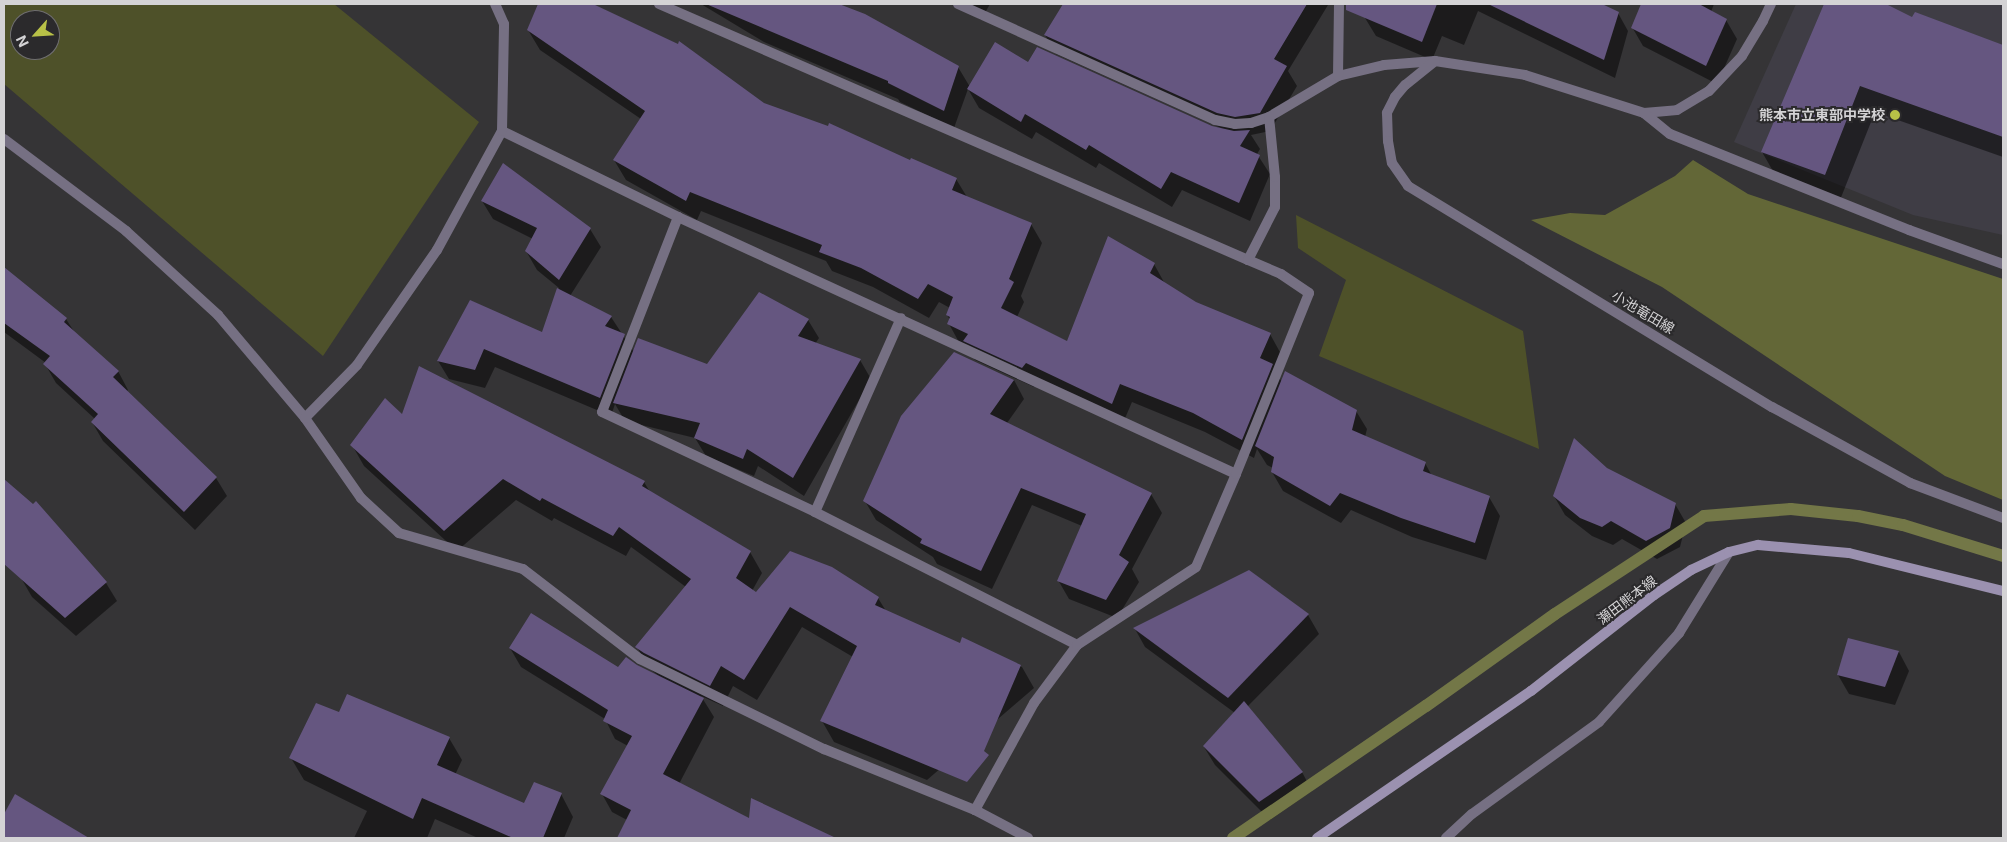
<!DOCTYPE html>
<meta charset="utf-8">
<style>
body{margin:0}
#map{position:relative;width:2007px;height:842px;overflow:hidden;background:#353436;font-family:Inter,"Noto Sans JP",sans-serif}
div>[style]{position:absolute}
.built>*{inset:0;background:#3f3d45}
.green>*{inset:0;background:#4e5129}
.forest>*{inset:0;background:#636737}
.shadow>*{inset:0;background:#0007}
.stream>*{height:12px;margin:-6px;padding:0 6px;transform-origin:6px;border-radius:6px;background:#737747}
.building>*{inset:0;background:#655680}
.street>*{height:10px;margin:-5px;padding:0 5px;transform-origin:5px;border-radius:5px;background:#767083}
.secondary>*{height:10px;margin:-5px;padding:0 5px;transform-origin:5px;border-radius:5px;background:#9b91b0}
.dots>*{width:14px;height:14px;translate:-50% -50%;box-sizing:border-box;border:2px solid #2b2a2c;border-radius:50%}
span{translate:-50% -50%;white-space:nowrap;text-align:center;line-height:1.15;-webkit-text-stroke:4px #2b2a2c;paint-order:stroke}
.poi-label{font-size:14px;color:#d4d3d5;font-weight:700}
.right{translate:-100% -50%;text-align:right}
.street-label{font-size:14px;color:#d4d3d5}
.frame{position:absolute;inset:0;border:5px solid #d4d3d5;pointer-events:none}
.north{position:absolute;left:10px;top:10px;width:50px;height:50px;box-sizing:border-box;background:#2b2a2c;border:1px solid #6f6e70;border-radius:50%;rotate:244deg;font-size:14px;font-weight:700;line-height:20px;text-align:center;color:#d4d3d5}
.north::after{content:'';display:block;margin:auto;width:18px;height:22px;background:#b8c147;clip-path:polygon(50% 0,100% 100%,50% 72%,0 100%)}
</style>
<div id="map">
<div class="built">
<div style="clip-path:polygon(1796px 4px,2003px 4px,2003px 235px,1913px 215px,1734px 142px)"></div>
</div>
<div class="green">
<div style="clip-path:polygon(evenodd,4px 4px,334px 4px,479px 122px,323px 356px,4px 84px,4px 4px,20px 20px,50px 20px,50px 50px,20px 50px,20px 20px)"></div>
<div style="clip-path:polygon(1296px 215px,1523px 331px,1539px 449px,1319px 356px,1346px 280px,1298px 248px)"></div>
</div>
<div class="forest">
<div style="clip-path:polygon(1693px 160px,1748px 194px,2003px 279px,2003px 500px,1945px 476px,1662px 287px,1531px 220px,1570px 213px,1605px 215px,1675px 176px)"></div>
</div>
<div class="shadow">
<div style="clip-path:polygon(539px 4px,590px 4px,696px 54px,763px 104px,956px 179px,967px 197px,1031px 224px,1042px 243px,1021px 296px,1024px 302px,1017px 317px,1068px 342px,1154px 264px,1165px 284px,1195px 303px,1270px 334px,1281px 354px,1274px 370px,1282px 382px,1356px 411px,1367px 429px,1365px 437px,1425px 463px,1432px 476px,1489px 497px,1500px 516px,1486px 560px,1412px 537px,1351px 510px,1341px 523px,1283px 491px,1272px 472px,1273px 468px,1267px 465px,1257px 449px,1254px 458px,1205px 432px,1132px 402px,1123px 423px,1038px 381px,1034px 387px,975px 360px,968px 348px,960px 344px,949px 324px,950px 320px,947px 315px,950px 308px,939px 302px,929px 318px,873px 287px,832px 271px,826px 261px,701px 211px,697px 220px,626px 180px,614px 160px,641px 119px,540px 50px,528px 30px)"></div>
<div style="clip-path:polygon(701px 4px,836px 4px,864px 16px,958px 67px,970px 87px,1029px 63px,1212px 127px,1221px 128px,1056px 54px,1045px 35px,1064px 4px,1328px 5px,1288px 71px,1297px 86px,1270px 131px,1251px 135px,1260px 149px,1257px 154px,1270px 174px,1250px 221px,1182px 190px,1172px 207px,1099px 163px,1096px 168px,1036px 132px,1032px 139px,979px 108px,968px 89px,954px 128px,900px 102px,898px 99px,764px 42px)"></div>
<div style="clip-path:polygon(954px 4px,990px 4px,981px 20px)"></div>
<div style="clip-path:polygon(1371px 4px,1599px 4px,1618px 13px,1628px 31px,1615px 78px,1478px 11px,1464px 45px,1442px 36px,1432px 60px,1376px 36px,1365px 18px)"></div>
<div style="clip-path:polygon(1643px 4px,1714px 4px,1711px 12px,1726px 20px,1737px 39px,1717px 84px,1643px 46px,1632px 27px)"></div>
<div style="clip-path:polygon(1826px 4px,1883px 4px,1912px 19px,1915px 13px,2003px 46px,2003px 157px,1875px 112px,1840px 200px,1777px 178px,1762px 152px)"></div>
<div style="clip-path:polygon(482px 201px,590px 229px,601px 247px,570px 296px,611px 317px,634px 352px,707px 366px,808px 320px,819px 338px,815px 344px,860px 360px,871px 379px,804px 496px,758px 466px,754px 476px,706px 456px,695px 438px,625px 421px,615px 404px,611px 416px,495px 367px,485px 388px,449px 379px,438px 361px,471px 301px,543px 334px,559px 288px,537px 270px,526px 251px,533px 239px,493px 219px)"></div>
<div style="clip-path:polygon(4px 268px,66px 319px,75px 333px,118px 371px,128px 390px,126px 392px,216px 478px,227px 496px,195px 530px,103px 441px,92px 422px,95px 419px,56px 383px,45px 364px,46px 363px,4px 332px)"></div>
<div style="clip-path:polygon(419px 368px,644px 482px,650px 492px,750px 552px,762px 573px,752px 591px,757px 594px,832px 568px,878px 598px,886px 611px,961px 645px,963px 639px,1022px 667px,1034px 688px,927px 780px,834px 742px,822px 721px,853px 657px,802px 627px,757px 700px,733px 686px,723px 706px,701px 696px,714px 717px,679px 784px,737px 827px,726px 838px,618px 838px,627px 820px,612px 812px,602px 794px,628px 746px,615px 739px,605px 719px,521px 667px,510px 648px,619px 669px,636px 666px,660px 677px,649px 668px,637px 647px,686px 587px,631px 547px,626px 556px,554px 518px,552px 521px,516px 500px,457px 551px,364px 466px,352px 445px,403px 417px)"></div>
<div style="clip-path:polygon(1014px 380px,1024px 399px,1007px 423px,1151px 494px,1162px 513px,1132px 569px,1139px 582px,1117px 618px,1069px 599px,1058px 580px,1082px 526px,1032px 505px,992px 589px,937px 564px,933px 557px,876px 520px,865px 501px)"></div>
<div style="clip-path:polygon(1607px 469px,1675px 504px,1686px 523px,1680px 547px,1657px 559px,1622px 539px,1613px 545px,1592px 536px,1565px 515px,1554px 496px)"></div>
<div style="clip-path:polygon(4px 481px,26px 500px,39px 524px,4px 562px)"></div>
<div style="clip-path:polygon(60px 530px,106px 583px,117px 601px,76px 636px,32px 597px,21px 578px)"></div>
<div style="clip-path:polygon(1249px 571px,1308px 615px,1319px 634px,1247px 707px,1302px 772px,1312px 791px,1270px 820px,1215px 765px,1204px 747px,1235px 713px,1145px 647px,1135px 629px)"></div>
<div style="clip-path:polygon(1849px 640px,1899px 652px,1909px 671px,1895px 705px,1849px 694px,1838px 675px)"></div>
<div style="clip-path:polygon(339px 714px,449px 738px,462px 760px,455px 775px,525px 805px,561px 794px,573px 817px,564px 838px,478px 838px,435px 819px,427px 838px,354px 838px,367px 811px,304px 780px,291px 758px)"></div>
<div style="clip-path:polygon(16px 796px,87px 838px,4px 838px,4px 816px)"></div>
<div style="clip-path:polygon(752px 800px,827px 835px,828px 838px,747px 838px)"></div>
</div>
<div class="stream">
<div style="left:1233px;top:838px;width:234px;rotate:-34.4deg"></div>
<div style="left:1426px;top:706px;width:158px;rotate:-35.5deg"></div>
<div style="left:1555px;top:614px;width:178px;rotate:-33.3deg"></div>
<div style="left:1704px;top:516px;width:87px;rotate:-4.6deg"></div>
<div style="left:1791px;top:509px;width:67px;rotate:6deg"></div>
<div style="left:1858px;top:516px;width:46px;rotate:11.3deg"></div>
<div style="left:1903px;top:525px;width:105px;rotate:17.2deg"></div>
</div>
<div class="building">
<div style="clip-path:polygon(538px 4px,593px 4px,678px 44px,679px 41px,764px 103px,828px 126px,829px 123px,910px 160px,911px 158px,957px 178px,952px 190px,1032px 223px,1009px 279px,1014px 282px,1001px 308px,1067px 341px,1108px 236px,1155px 263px,1150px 273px,1196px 302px,1271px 333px,1260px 358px,1273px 364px,1242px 440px,1193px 413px,1120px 384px,1112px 404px,1026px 363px,1022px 368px,963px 341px,968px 334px,947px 324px,950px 317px,946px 315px,953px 297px,928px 284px,918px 299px,861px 268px,819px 252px,822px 245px,690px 192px,686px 201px,613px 160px,645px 111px,527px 30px)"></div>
<div style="clip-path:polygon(706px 4px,839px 4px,865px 14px,959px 66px,944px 111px,888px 83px,888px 81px)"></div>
<div style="clip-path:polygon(1063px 4px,1307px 4px,1274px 59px,1287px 66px,1260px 113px,1235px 117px,1217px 113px,1044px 35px)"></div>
<div style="clip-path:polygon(1346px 4px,1437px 4px,1422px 42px,1346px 10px)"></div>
<div style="clip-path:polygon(1488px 4px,1602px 4px,1619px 12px,1604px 60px)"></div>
<div style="clip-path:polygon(1641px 4px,1699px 4px,1727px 19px,1706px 66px,1631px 28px)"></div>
<div style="clip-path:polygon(1824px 4px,1886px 4px,1912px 17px,1915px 12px,2003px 45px,2003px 137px,1860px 86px,1825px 175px,1761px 152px)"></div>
<div style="clip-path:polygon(995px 42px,1028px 62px,1037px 47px,1212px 126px,1234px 131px,1250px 130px,1240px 146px,1260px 155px,1239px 203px,1171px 172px,1161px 189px,1089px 145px,1086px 150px,1025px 114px,1021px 122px,967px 89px)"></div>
<div style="clip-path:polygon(503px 163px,591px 228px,559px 280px,525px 251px,537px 228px,481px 201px)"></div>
<div style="clip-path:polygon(4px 267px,67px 318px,64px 322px,119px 371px,113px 377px,217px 477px,184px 512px,91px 422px,98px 414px,43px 364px,50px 356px,4px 323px)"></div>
<div style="clip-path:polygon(557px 288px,612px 316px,605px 326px,625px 334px,600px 398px,484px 349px,475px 370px,437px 361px,470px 300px,542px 332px)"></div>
<div style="clip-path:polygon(759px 292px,809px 319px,798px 336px,861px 359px,793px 478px,747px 449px,743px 459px,694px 438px,700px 423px,613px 403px,638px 338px,707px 364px)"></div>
<div style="clip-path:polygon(954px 352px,1014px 380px,990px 414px,1152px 493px,1119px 555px,1129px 562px,1106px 600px,1057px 581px,1086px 514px,1021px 488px,981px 571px,920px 543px,922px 539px,863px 501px,901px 416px)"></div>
<div style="clip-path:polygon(419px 366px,645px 481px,642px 486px,751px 551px,736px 578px,756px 592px,790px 551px,832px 567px,879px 597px,875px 605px,960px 643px,962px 637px,1021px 665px,984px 751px,989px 755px,967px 782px,820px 721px,857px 646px,790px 607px,744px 680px,721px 666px,710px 686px,644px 653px,635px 647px,691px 579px,619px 527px,613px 536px,542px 498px,540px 501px,503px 479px,444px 531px,350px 445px,385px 398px,402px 414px)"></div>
<div style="clip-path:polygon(1285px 371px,1357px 410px,1352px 430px,1426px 462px,1423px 471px,1490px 496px,1475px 543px,1401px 518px,1340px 493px,1330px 506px,1271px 472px,1274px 457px,1255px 446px)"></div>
<div style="clip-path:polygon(1574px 438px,1607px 468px,1676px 503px,1670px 528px,1646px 541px,1611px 521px,1602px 527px,1580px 518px,1553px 496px)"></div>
<div style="clip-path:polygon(4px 479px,33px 504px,36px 501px,107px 582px,65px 618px,4px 564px)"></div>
<div style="clip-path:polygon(1249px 570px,1309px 614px,1228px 698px,1133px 628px)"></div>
<div style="clip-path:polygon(531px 613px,618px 667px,626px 657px,637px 665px,704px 698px,663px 774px,749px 818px,751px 798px,836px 838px,617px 838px,631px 810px,600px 794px,632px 736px,603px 721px,608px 710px,509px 648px)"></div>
<div style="clip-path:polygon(1848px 638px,1899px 651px,1885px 687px,1837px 675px)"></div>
<div style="clip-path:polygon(347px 694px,450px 737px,437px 765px,524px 803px,534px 782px,562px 793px,543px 838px,513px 838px,422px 798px,413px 819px,289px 758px,316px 703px,339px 712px)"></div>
<div style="clip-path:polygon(1244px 701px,1303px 772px,1259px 802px,1203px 746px)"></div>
<div style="clip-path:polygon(15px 794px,89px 838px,4px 838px,4px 814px)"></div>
</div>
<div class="street">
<div style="left:659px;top:4px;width:642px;rotate:23.49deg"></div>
<div style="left:958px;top:4px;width:282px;rotate:24.3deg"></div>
<div style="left:1215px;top:120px;width:20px;rotate:11deg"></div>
<div style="left:1235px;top:124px;width:16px;rotate:-4deg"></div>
<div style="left:1251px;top:123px;width:19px;rotate:-18deg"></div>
<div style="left:1269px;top:117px;width:80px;rotate:-30.7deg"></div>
<div style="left:1338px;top:76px;width:47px;rotate:-13.4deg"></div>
<div style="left:1384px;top:65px;width:51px;rotate:-4.5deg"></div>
<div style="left:1435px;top:61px;width:91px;rotate:8.8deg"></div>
<div style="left:1525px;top:75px;width:125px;rotate:17.7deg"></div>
<div style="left:1644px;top:113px;width:33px;rotate:-5deg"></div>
<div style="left:1677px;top:110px;width:37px;rotate:-31deg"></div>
<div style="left:1709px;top:91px;width:48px;rotate:-46.7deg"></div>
<div style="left:1742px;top:56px;width:41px;rotate:-59deg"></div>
<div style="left:1763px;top:21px;width:19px;rotate:-65deg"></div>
<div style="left:1435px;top:61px;width:38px;rotate:141deg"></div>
<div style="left:1405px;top:85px;width:16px;rotate:130deg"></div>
<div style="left:1395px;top:97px;width:18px;rotate:117deg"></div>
<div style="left:1387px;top:113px;width:28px;rotate:88deg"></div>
<div style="left:1388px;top:141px;width:22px;rotate:80deg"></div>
<div style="left:1392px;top:163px;width:28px;rotate:55deg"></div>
<div style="left:1408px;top:186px;width:426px;rotate:31.3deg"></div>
<div style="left:1772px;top:407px;width:158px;rotate:28.8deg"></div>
<div style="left:1910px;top:483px;width:99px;rotate:20.6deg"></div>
<div style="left:1338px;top:76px;width:72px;rotate:-89.2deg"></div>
<div style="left:1644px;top:113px;width:33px;rotate:39deg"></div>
<div style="left:1670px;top:134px;width:258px;rotate:21.9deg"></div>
<div style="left:1909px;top:230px;width:100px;rotate:19.9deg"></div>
<div style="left:502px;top:131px;width:196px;rotate:26deg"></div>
<div style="left:678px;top:217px;width:614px;rotate:24.73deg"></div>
<div style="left:4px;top:139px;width:153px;rotate:37deg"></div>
<div style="left:126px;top:231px;width:125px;rotate:42.4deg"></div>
<div style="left:218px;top:315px;width:135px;rotate:49.8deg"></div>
<div style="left:305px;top:418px;width:98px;rotate:55deg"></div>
<div style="left:361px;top:498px;width:52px;rotate:42.6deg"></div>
<div style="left:399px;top:533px;width:129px;rotate:16.2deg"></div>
<div style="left:523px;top:569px;width:148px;rotate:37.6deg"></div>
<div style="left:640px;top:659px;width:205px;rotate:26.1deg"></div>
<div style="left:824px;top:749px;width:163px;rotate:22deg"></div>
<div style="left:975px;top:810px;width:60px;rotate:27.8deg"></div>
<div style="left:678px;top:217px;width:209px;rotate:111.3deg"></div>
<div style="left:602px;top:412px;width:235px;rotate:25.1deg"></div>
<div style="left:815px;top:512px;width:294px;rotate:26.9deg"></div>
<div style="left:305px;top:418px;width:74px;rotate:-45.5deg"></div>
<div style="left:357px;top:365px;width:140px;rotate:-55.2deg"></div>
<div style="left:437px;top:250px;width:136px;rotate:-61.4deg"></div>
<div style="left:502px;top:131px;width:107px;rotate:-88.9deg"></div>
<div style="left:504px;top:24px;width:22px;rotate:-114deg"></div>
<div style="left:815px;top:512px;width:212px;rotate:-66.1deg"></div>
<div style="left:975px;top:810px;width:122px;rotate:-61.1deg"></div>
<div style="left:1034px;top:703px;width:72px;rotate:-53.4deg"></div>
<div style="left:1077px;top:645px;width:142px;rotate:-33.2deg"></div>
<div style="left:1196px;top:567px;width:101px;rotate:-66.7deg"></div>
<div style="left:1236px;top:474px;width:195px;rotate:-68deg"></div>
<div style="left:1309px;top:293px;width:34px;rotate:-146deg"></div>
<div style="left:1281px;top:274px;width:36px;rotate:-157deg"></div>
<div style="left:1248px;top:260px;width:59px;rotate:-63deg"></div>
<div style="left:1275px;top:207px;width:30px;rotate:-90deg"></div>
<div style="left:1275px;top:177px;width:60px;rotate:-95.7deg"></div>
<div style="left:1446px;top:838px;width:35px;rotate:-43deg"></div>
<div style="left:1472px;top:814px;width:157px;rotate:-35.9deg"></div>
<div style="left:1599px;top:722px;width:120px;rotate:-48deg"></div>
<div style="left:1679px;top:633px;width:95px;rotate:-58.3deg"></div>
</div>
<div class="secondary">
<div style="left:1317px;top:838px;width:260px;rotate:-34.5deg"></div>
<div style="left:1531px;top:691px;width:156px;rotate:-38deg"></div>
<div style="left:1654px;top:595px;width:45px;rotate:-34deg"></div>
<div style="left:1691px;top:570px;width:42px;rotate:-25.3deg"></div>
<div style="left:1729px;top:552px;width:30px;rotate:-14deg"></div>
<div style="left:1758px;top:545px;width:91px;rotate:5deg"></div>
<div style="left:1849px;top:553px;width:159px;rotate:13.9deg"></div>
</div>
<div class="dots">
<div style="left:1895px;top:115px;background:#b8c147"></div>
</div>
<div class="poi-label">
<span class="right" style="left:1885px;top:115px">熊本市立東部中学校</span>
</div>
<div class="street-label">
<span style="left:1643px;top:312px;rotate:31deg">小池竜田線</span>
<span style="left:1627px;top:600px;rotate:-37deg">瀬田熊本線</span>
</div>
<div class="frame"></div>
<div class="north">N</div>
</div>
